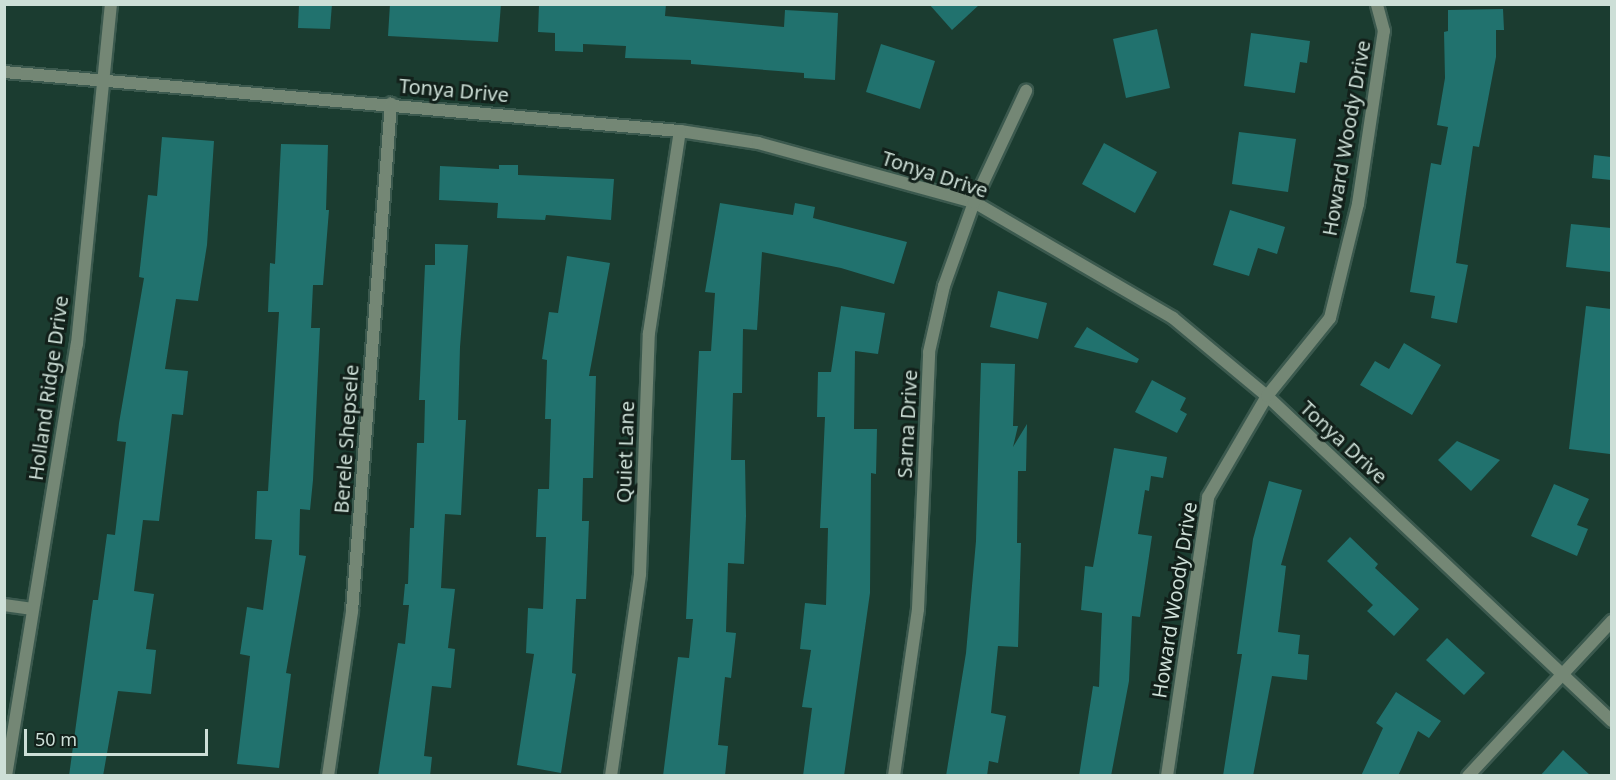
<!DOCTYPE html>
<style>
body{margin:0}
#map{position:relative;width:1616px;height:780px;overflow:hidden;background:#1b3c30;font-family:"Noto Sans",sans-serif}
div>[style]{position:absolute}
.building>*{inset:0;background:#21726e}
.roads{filter:drop-shadow(2px 0 #3b594e) drop-shadow(-2px 0 #3b594e) drop-shadow(0 2px #3b594e) drop-shadow(0 -2px #3b594e)}
.minor>*{height:12px;margin:-6px;padding:0 6px;transform-origin:6px;border-radius:6px;background:#748775}
span{translate:-50% -50%;white-space:nowrap;text-align:center;line-height:1.15;-webkit-text-stroke:6px #12201a;paint-order:stroke}
.street-label{font-size:20px;color:#cddfd7}
.frame{position:absolute;inset:0;border:6px solid #cddfd7;pointer-events:none}
.scale{position:absolute;left:24px;top:729px;width:184px;height:27px;box-sizing:border-box;border:3px solid #cddfd7;border-top:0;padding-left:8px;font-size:18px;line-height:21px;white-space:nowrap;color:#cddfd7;-webkit-text-stroke:4px #12201a;paint-order:stroke}
</style>
<div id="map">
<div class="building">
<div style="clip-path:polygon(299px 4px,332px 4px,330px 29px,298px 28px)"></div>
<div style="clip-path:polygon(390px 4px,501px 4px,498px 42px,388px 36px)"></div>
<div style="clip-path:polygon(539px 4px,666px 4px,665px 16px,784px 27px,785px 10px,838px 13px,835px 80px,804px 78px,804px 73px,691px 64px,691px 60px,625px 58px,626px 46px,583px 44px,583px 52px,555px 51px,555px 33px,538px 32px)"></div>
<div style="clip-path:polygon(929px 4px,980px 4px,952px 30px)"></div>
<div style="clip-path:polygon(1503px 9px,1504px 30px,1496px 30px,1496px 57px,1479px 147px,1473px 146px,1456px 263px,1468px 265px,1457px 323px,1431px 318px,1435px 296px,1410px 292px,1431px 163px,1441px 165px,1448px 127px,1437px 125px,1445px 78px,1444px 32px,1448px 31px,1448px 10px)"></div>
<div style="clip-path:polygon(1157px 29px,1170px 88px,1126px 98px,1113px 39px)"></div>
<div style="clip-path:polygon(1251px 33px,1310px 41px,1307px 63px,1300px 62px,1295px 93px,1244px 86px)"></div>
<div style="clip-path:polygon(881px 44px,935px 61px,920px 109px,866px 92px)"></div>
<div style="clip-path:polygon(1239px 132px,1296px 139px,1288px 192px,1232px 184px)"></div>
<div style="clip-path:polygon(162px 137px,214px 141px,207px 245px,198px 301px,176px 299px,165px 369px,188px 371px,183px 415px,172px 414px,159px 521px,143px 520px,134px 591px,154px 594px,146px 649px,156px 650px,151px 694px,118px 691px,103px 776px,69px 776px,93px 600px,98px 600px,107px 534px,115px 535px,126px 442px,117px 441px,119px 423px,144px 278px,139px 277px,148px 195px,157px 196px)"></div>
<div style="clip-path:polygon(1104px 143px,1157px 172px,1135px 213px,1082px 184px)"></div>
<div style="clip-path:polygon(281px 144px,328px 145px,326px 210px,329px 210px,323px 285px,313px 285px,311px 328px,320px 328px,313px 480px,310px 510px,300px 509px,299px 555px,306px 556px,286px 673px,291px 674px,279px 768px,237px 764px,250px 656px,240px 654px,247px 607px,263px 610px,272px 540px,255px 539px,257px 491px,268px 491px,279px 312px,268px 312px,270px 263px,275px 264px)"></div>
<div style="clip-path:polygon(1594px 155px,1611px 157px,1611px 180px,1592px 178px)"></div>
<div style="clip-path:polygon(499px 165px,518px 165px,518px 175px,614px 179px,611px 220px,546px 215px,545px 220px,497px 218px,498px 203px,439px 200px,440px 166px,499px 169px)"></div>
<div style="clip-path:polygon(720px 203px,793px 215px,795px 203px,815px 207px,813px 218px,907px 242px,894px 284px,841px 268px,762px 252px,757px 330px,743px 329px,742px 393px,733px 393px,731px 460px,745px 460px,746px 516px,744px 564px,728px 563px,726px 632px,736px 633px,731px 678px,725px 677px,718px 745px,728px 746px,725px 776px,663px 776px,678px 657px,689px 658px,693px 619px,686px 619px,699px 351px,711px 351px,715px 293px,705px 292px)"></div>
<div style="clip-path:polygon(1230px 210px,1285px 227px,1277px 254px,1258px 248px,1249px 276px,1213px 265px)"></div>
<div style="clip-path:polygon(1571px 224px,1611px 228px,1611px 272px,1566px 267px)"></div>
<div style="clip-path:polygon(435px 244px,468px 245px,460px 347px,458px 420px,466px 420px,461px 515px,445px 514px,441px 588px,455px 589px,448px 648px,455px 649px,451px 688px,432px 686px,424px 756px,432px 757px,430px 776px,378px 776px,398px 643px,405px 644px,409px 605px,403px 605px,405px 584px,408px 584px,410px 528px,414px 528px,417px 443px,424px 443px,425px 400px,419px 400px,425px 265px,435px 265px)"></div>
<div style="clip-path:polygon(567px 256px,610px 263px,589px 376px,596px 376px,593px 478px,583px 478px,582px 521px,589px 521px,586px 599px,576px 599px,572px 673px,576px 674px,561px 773px,517px 765px,534px 654px,526px 653px,528px 608px,543px 609px,546px 537px,536px 537px,538px 489px,549px 489px,551px 419px,545px 419px,547px 360px,542px 359px,549px 312px,558px 313px)"></div>
<div style="clip-path:polygon(998px 291px,1047px 303px,1038px 339px,990px 327px)"></div>
<div style="clip-path:polygon(841px 306px,885px 313px,878px 354px,855px 351px,854px 429px,877px 429px,876px 474px,871px 473px,870px 593px,844px 776px,803px 776px,812px 708px,802px 707px,811px 650px,800px 649px,805px 603px,826px 605px,828px 528px,820px 528px,825px 417px,817px 417px,818px 372px,831px 372px)"></div>
<div style="clip-path:polygon(1586px 306px,1611px 309px,1610px 454px,1569px 449px)"></div>
<div style="clip-path:polygon(1087px 327px,1139px 359px,1137px 363px,1074px 347px)"></div>
<div style="clip-path:polygon(1404px 343px,1441px 365px,1412px 415px,1360px 385px,1375px 361px,1389px 369px)"></div>
<div style="clip-path:polygon(981px 363px,1015px 364px,1013px 426px,1018px 426px,1013px 447px,1027px 424px,1026px 471px,1018px 471px,1017px 543px,1021px 543px,1018px 647px,998px 646px,991px 713px,1006px 716px,998px 763px,989px 761px,987px 776px,946px 776px,966px 653px,976px 541px)"></div>
<div style="clip-path:polygon(1152px 380px,1186px 398px,1180px 410px,1187px 414px,1177px 433px,1135px 412px)"></div>
<div style="clip-path:polygon(1457px 441px,1500px 460px,1471px 491px,1438px 460px)"></div>
<div style="clip-path:polygon(1114px 448px,1167px 457px,1163px 478px,1151px 476px,1149px 491px,1145px 490px,1138px 534px,1152px 536px,1140px 617px,1132px 616px,1129px 681px,1111px 776px,1079px 776px,1093px 686px,1099px 687px,1102px 613px,1081px 610px,1085px 566px,1093px 567px)"></div>
<div style="clip-path:polygon(1269px 481px,1302px 490px,1281px 565px,1286px 566px,1278px 632px,1300px 635px,1298px 654px,1309px 655px,1307px 680px,1272px 676px,1253px 776px,1223px 776px,1242px 654px,1237px 654px,1253px 539px)"></div>
<div style="clip-path:polygon(1554px 484px,1589px 499px,1577px 525px,1588px 529px,1577px 556px,1531px 536px)"></div>
<div style="clip-path:polygon(1350px 537px,1378px 564px,1375px 568px,1419px 609px,1394px 636px,1367px 611px,1373px 605px,1327px 561px)"></div>
<div style="clip-path:polygon(1447px 638px,1485px 673px,1464px 695px,1426px 660px)"></div>
<div style="clip-path:polygon(1396px 692px,1441px 721px,1429px 738px,1418px 731px,1398px 776px,1361px 776px,1383px 728px,1376px 723px)"></div>
<div style="clip-path:polygon(1563px 750px,1591px 776px,1540px 776px)"></div>
</div>
<div class="roads">
<div class="minor">
<div style="left:4px;top:72px;width:679px;rotate:4.99deg"></div>
<div style="left:680px;top:131px;width:79px;rotate:8.7deg"></div>
<div style="left:758px;top:143px;width:224px;rotate:15.3deg"></div>
<div style="left:974px;top:202px;width:230px;rotate:30.2deg"></div>
<div style="left:1173px;top:318px;width:122px;rotate:39.7deg"></div>
<div style="left:1267px;top:396px;width:474px;rotate:43.3deg"></div>
<div style="left:4px;top:605px;width:29px;rotate:8deg"></div>
<div style="left:6px;top:776px;width:438px;rotate:-80.7deg"></div>
<div style="left:77px;top:344px;width:342px;rotate:-84.3deg"></div>
<div style="left:328px;top:776px;width:167px;rotate:-81.7deg"></div>
<div style="left:352px;top:611px;width:509px;rotate:-85.61deg"></div>
<div style="left:611px;top:776px;width:204px;rotate:-81.8deg"></div>
<div style="left:640px;top:574px;width:241px;rotate:-87.9deg"></div>
<div style="left:649px;top:333px;width:204px;rotate:-81.3deg"></div>
<div style="left:894px;top:776px;width:169px;rotate:-81.8deg"></div>
<div style="left:918px;top:609px;width:257px;rotate:-87.5deg"></div>
<div style="left:929px;top:352px;width:68px;rotate:-77.2deg"></div>
<div style="left:944px;top:286px;width:89px;rotate:-70.3deg"></div>
<div style="left:974px;top:202px;width:123px;rotate:-64.9deg"></div>
<div style="left:1167px;top:776px;width:282px;rotate:-81.6deg"></div>
<div style="left:1208px;top:497px;width:117px;rotate:-59.7deg"></div>
<div style="left:1267px;top:396px;width:100px;rotate:-51.1deg"></div>
<div style="left:1330px;top:318px;width:117px;rotate:-76.2deg"></div>
<div style="left:1358px;top:204px;width:175px;rotate:-81.5deg"></div>
<div style="left:1384px;top:31px;width:28px;rotate:-105deg"></div>
<div style="left:1468px;top:776px;width:212px;rotate:-47.1deg"></div>
</div>
</div>
<div class="street-label">
<span style="left:454px;top:90px;rotate:5deg">Tonya Drive</span>
<span style="left:1346px;top:138px;rotate:-80deg">Howard Woody Drive</span>
<span style="left:935px;top:174px;rotate:18deg">Tonya Drive</span>
<span style="left:48px;top:388px;rotate:-82deg">Holland Ridge Drive</span>
<span style="left:907px;top:424px;rotate:-87deg">Sarna Drive</span>
<span style="left:346px;top:439px;rotate:-86deg">Berele Shepsele</span>
<span style="left:1344px;top:442px;rotate:43deg">Tonya Drive</span>
<span style="left:625px;top:452px;rotate:-88deg">Quiet Lane</span>
<span style="left:1174px;top:600px;rotate:-81deg">Howard Woody Drive</span>
</div>
<div class="frame"></div>
<div class="scale">50 m</div>
</div>
